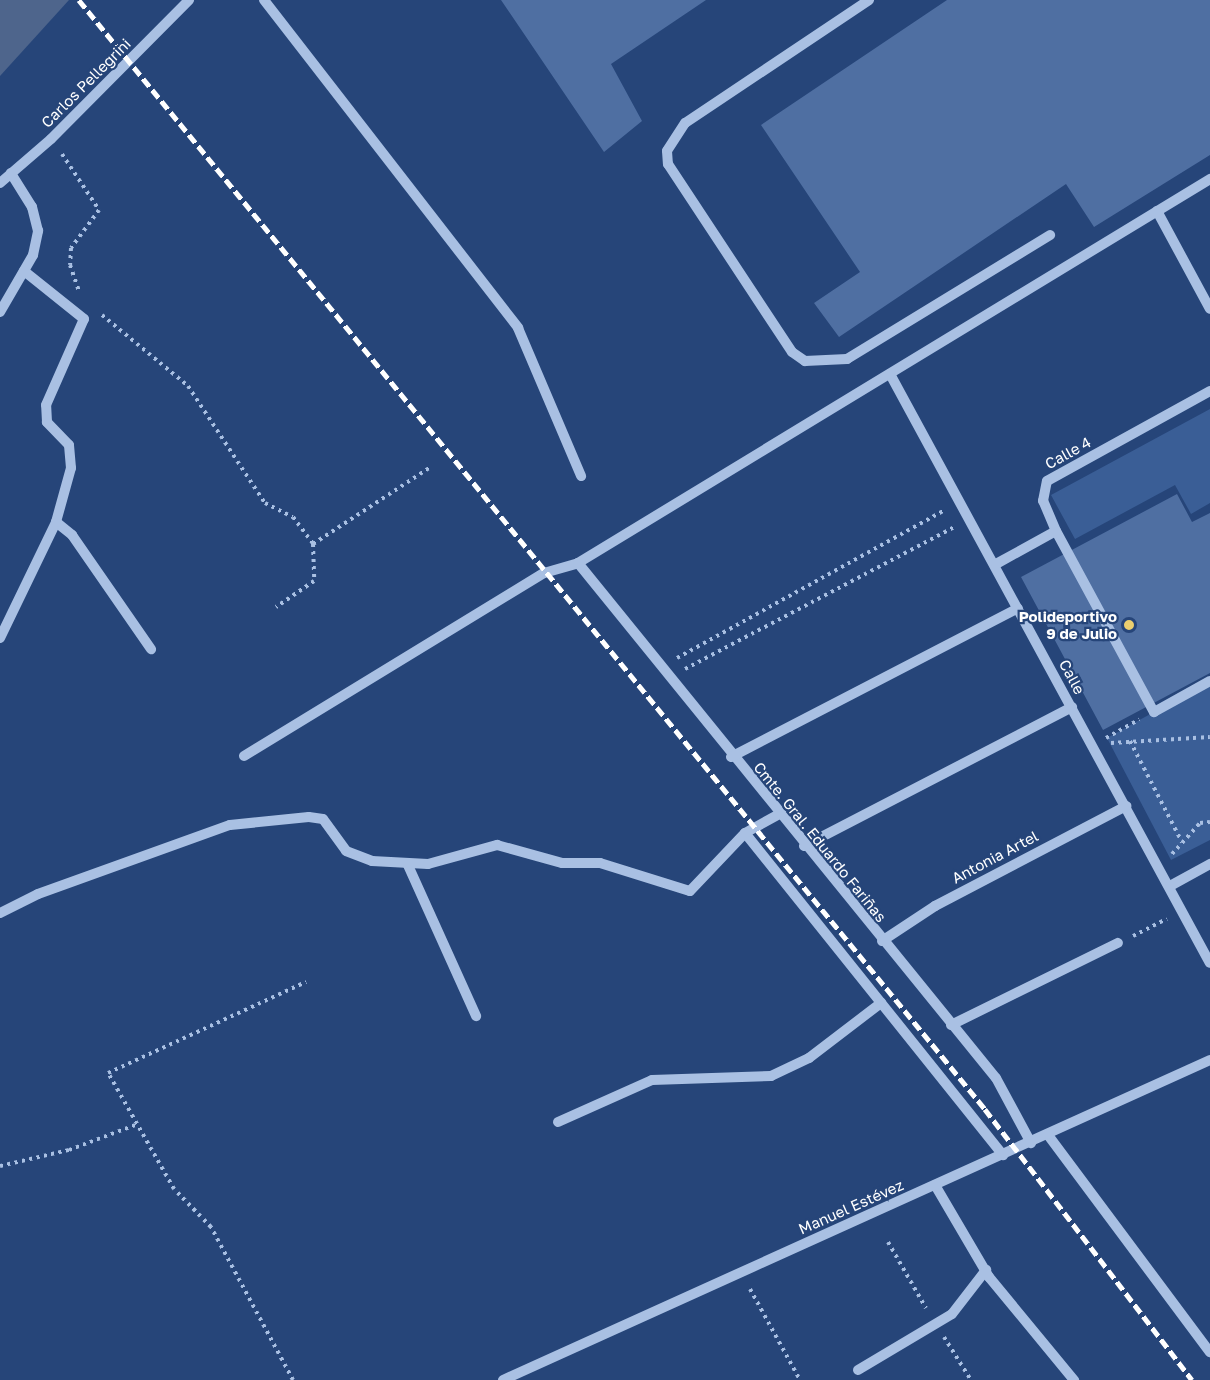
<!DOCTYPE html>
<meta charset="utf-8">
<style>
body{margin:0}
#map{position:relative;width:1210px;height:1380px;overflow:hidden;background:#264579;font-family:"Golos Text",sans-serif}
div>[style]{position:absolute}
.green>*{inset:0;background:#3a5e96}
.water>*{inset:0;background:#4e658c}
.building>*{inset:0;background:#4f6fa2}
.path>*{height:4px;margin-top:-2px;transform-origin:0;background:repeating-linear-gradient(90deg,#a9c0e3 0 3px,transparent 0 7.5px)}
.minor>*{height:10px;margin:-5px;padding:0 5px;transform-origin:5px;border-radius:5px;background:#a9c0e3}
.rail>*{height:4.5px;margin-top:-2.25px;transform-origin:0;background:repeating-linear-gradient(90deg,#fff 0 10px,transparent 0 14.5px)}
.dots>*{width:16px;height:16px;translate:-50% -50%;box-sizing:border-box;border:3px solid #264579;border-radius:50%}
span{translate:-50% -50%;white-space:nowrap;text-align:center;line-height:1.15;-webkit-text-stroke:4.5px #264579;paint-order:stroke}
.street-label{font-size:15px;color:#fff}
.poi-label{font-size:15px;color:#fff;font-weight:700}
.right{translate:-100% -50%;text-align:right}
</style>
<div id="map">
<div class="green">
<div style="clip-path:polygon(1210px 409px,1210px 503px,1191px 514px,1175px 485px,1075px 539px,1051px 495px)"></div>
<div style="clip-path:polygon(1210px 681px,1210px 840px,1171px 860px,1107px 738px)"></div>
</div>
<div class="water">
<div style="clip-path:polygon(0 0,69px 0,0 76px)"></div>
</div>
<div class="building">
<div style="clip-path:polygon(501px 0,706px 0,611px 64px,642px 121px,604px 152px)"></div>
<div style="clip-path:polygon(947px 0,1210px 0,1210px 155px,1094px 227px,1066px 184px,839px 337px,814px 303px,860px 272px,761px 125px)"></div>
<div style="clip-path:polygon(1177px 494px,1192px 522px,1210px 513px,1210px 673px,1103px 730px,1021px 577px)"></div>
</div>
<div class="path">
<div style="left:62px;top:154px;width:67px;rotate:56.5deg"></div>
<div style="left:99px;top:210px;width:47px;rotate:126.4deg"></div>
<div style="left:71px;top:248px;width:17px;rotate:93deg"></div>
<div style="left:70px;top:265px;width:28px;rotate:71deg"></div>
<div style="left:102px;top:315px;width:112px;rotate:39.5deg"></div>
<div style="left:188px;top:386px;width:140px;rotate:56.7deg"></div>
<div style="left:265px;top:503px;width:31px;rotate:27deg"></div>
<div style="left:293px;top:517px;width:34px;rotate:53deg"></div>
<div style="left:313px;top:544px;width:37px;rotate:88deg"></div>
<div style="left:314px;top:581px;width:46px;rotate:145.6deg"></div>
<div style="left:313px;top:544px;width:139px;rotate:-33.2deg"></div>
<div style="left:677px;top:658px;width:306px;rotate:-28.9deg"></div>
<div style="left:685px;top:669px;width:304px;rotate:-27.8deg"></div>
<div style="left:1106px;top:738px;width:38px;rotate:-29deg"></div>
<div style="left:1130px;top:741px;width:114px;rotate:62.8deg"></div>
<div style="left:1111px;top:743px;width:99px;rotate:-3.5deg"></div>
<div style="left:1172px;top:854px;width:42px;rotate:-47.9deg"></div>
<div style="left:1200px;top:823px;width:10px;rotate:-6deg"></div>
<div style="left:1133px;top:936px;width:38px;rotate:-27deg"></div>
<div style="left:0;top:1166px;width:71px;rotate:-13.1deg"></div>
<div style="left:69px;top:1150px;width:74px;rotate:-20.6deg"></div>
<div style="left:888px;top:1242px;width:76px;rotate:60.1deg"></div>
<div style="left:750px;top:1289px;width:104px;rotate:61.2deg"></div>
<div style="left:944px;top:1337px;width:51px;rotate:57.9deg"></div>
<div style="left:293px;top:1380px;width:174px;rotate:-118.2deg"></div>
<div style="left:211px;top:1227px;width:53px;rotate:-134.2deg"></div>
<div style="left:174px;top:1189px;width:133px;rotate:-119.6deg"></div>
<div style="left:108px;top:1073px;width:218px;rotate:-24.7deg"></div>
</div>
<div class="minor">
<div style="left:264px;top:0;width:415px;rotate:52.2deg"></div>
<div style="left:518px;top:328px;width:161px;rotate:66.9deg"></div>
<div style="left:869px;top:0;width:221px;rotate:146.2deg"></div>
<div style="left:685px;top:123px;width:33px;rotate:123deg"></div>
<div style="left:667px;top:151px;width:13px;rotate:86deg"></div>
<div style="left:668px;top:164px;width:225px;rotate:56.6deg"></div>
<div style="left:792px;top:352px;width:16px;rotate:35deg"></div>
<div style="left:805px;top:361px;width:42px;rotate:-2.7deg"></div>
<div style="left:847px;top:359px;width:238px;rotate:-31.4deg"></div>
<div style="left:0;top:183px;width:67px;rotate:-40.8deg"></div>
<div style="left:51px;top:139px;width:196px;rotate:-45.2deg"></div>
<div style="left:1157px;top:211px;width:111px;rotate:61.6deg"></div>
<div style="left:0;top:312px;width:66px;rotate:-59.9deg"></div>
<div style="left:33px;top:255px;width:25px;rotate:-78deg"></div>
<div style="left:38px;top:231px;width:25px;rotate:-104deg"></div>
<div style="left:32px;top:207px;width:40px;rotate:-122deg"></div>
<div style="left:890px;top:374px;width:670px;rotate:61.49deg"></div>
<div style="left:56px;top:522px;width:21px;rotate:39deg"></div>
<div style="left:72px;top:535px;width:139px;rotate:55.3deg"></div>
<div style="left:1056px;top:531px;width:206px;rotate:61.6deg"></div>
<div style="left:1154px;top:712px;width:64px;rotate:-29deg"></div>
<div style="left:578px;top:563px;width:663px;rotate:50.94deg"></div>
<div style="left:996px;top:1078px;width:74px;rotate:61.7deg"></div>
<div style="left:996px;top:564px;width:68px;rotate:-28.8deg"></div>
<div style="left:1056px;top:531px;width:33px;rotate:-113deg"></div>
<div style="left:1043px;top:501px;width:20px;rotate:-79deg"></div>
<div style="left:1047px;top:481px;width:186px;rotate:-28.9deg"></div>
<div style="left:0;top:638px;width:129px;rotate:-64.2deg"></div>
<div style="left:56px;top:522px;width:56px;rotate:-74.5deg"></div>
<div style="left:71px;top:468px;width:23px;rotate:-95deg"></div>
<div style="left:69px;top:445px;width:32px;rotate:-134deg"></div>
<div style="left:47px;top:422px;width:17px;rotate:-93deg"></div>
<div style="left:46px;top:405px;width:94px;rotate:-66.2deg"></div>
<div style="left:84px;top:319px;width:77px;rotate:-141.3deg"></div>
<div style="left:244px;top:756px;width:351px;rotate:-31.4deg"></div>
<div style="left:544px;top:573px;width:35px;rotate:-16deg"></div>
<div style="left:578px;top:563px;width:740px;rotate:-31.28deg"></div>
<div style="left:731px;top:757px;width:323px;rotate:-27.4deg"></div>
<div style="left:745px;top:833px;width:413px;rotate:51.3deg"></div>
<div style="left:804px;top:846px;width:302px;rotate:-27.4deg"></div>
<div style="left:407px;top:863px;width:168px;rotate:65.7deg"></div>
<div style="left:1170px;top:886px;width:46px;rotate:-28.8deg"></div>
<div style="left:0;top:913px;width:42px;rotate:-26.6deg"></div>
<div style="left:38px;top:894px;width:204px;rotate:-19.8deg"></div>
<div style="left:230px;top:825px;width:79px;rotate:-5.8deg"></div>
<div style="left:309px;top:817px;width:14px;rotate:8deg"></div>
<div style="left:323px;top:819px;width:39px;rotate:54deg"></div>
<div style="left:346px;top:851px;width:28px;rotate:21deg"></div>
<div style="left:372px;top:861px;width:56px;rotate:3.1deg"></div>
<div style="left:428px;top:864px;width:72px;rotate:-15.4deg"></div>
<div style="left:497px;top:845px;width:67px;rotate:15.5deg"></div>
<div style="left:562px;top:863px;width:38px"></div>
<div style="left:600px;top:863px;width:94px;rotate:17.3deg"></div>
<div style="left:690px;top:891px;width:80px;rotate:-46.5deg"></div>
<div style="left:745px;top:833px;width:38px;rotate:-29deg"></div>
<div style="left:882px;top:941px;width:64px;rotate:-33.4deg"></div>
<div style="left:935px;top:906px;width:216px;rotate:-27.6deg"></div>
<div style="left:951px;top:1025px;width:186px;rotate:-26.2deg"></div>
<div style="left:558px;top:1122px;width:103px;rotate:-24.1deg"></div>
<div style="left:652px;top:1080px;width:119px;rotate:-1.9deg"></div>
<div style="left:771px;top:1076px;width:42px;rotate:-25.3deg"></div>
<div style="left:809px;top:1058px;width:91px;rotate:-37.4deg"></div>
<div style="left:1048px;top:1135px;width:271px;rotate:53.3deg"></div>
<div style="left:935px;top:1185px;width:107px;rotate:59.6deg"></div>
<div style="left:989px;top:1277px;width:134px;rotate:50.5deg"></div>
<div style="left:858px;top:1370px;width:109px;rotate:-30.8deg"></div>
<div style="left:952px;top:1314px;width:56px;rotate:-52.3deg"></div>
<div style="left:503px;top:1380px;width:776px;rotate:-24.35deg"></div>
</div>
<div class="rail">
<div style="left:79px;top:0;width:1432px;rotate:50.75deg"></div>
<div style="left:985px;top:1109px;width:341px;rotate:52.6deg"></div>
</div>
<div class="dots">
<div style="left:1129px;top:625px;background:#ebcf6f"></div>
</div>
<div class="street-label">
<span style="left:86px;top:83px;rotate:-45deg">Carlos Pellegrini</span>
<span style="left:1068px;top:453px;rotate:-29deg">Calle 4</span>
<span style="left:1072px;top:677px;rotate:62deg">Calle</span>
<span style="left:820px;top:842px;rotate:51deg">Cmte. Gral. Eduardo Fariñas</span>
<span style="left:995px;top:857px;rotate:-28deg">Antonia Artel</span>
<span style="left:851px;top:1207px;rotate:-24deg">Manuel Estévez</span>
</div>
<div class="poi-label">
<span class="right" style="left:1117px;top:625px">Polideportivo<br>9 de Julio</span>
</div>
</div>
